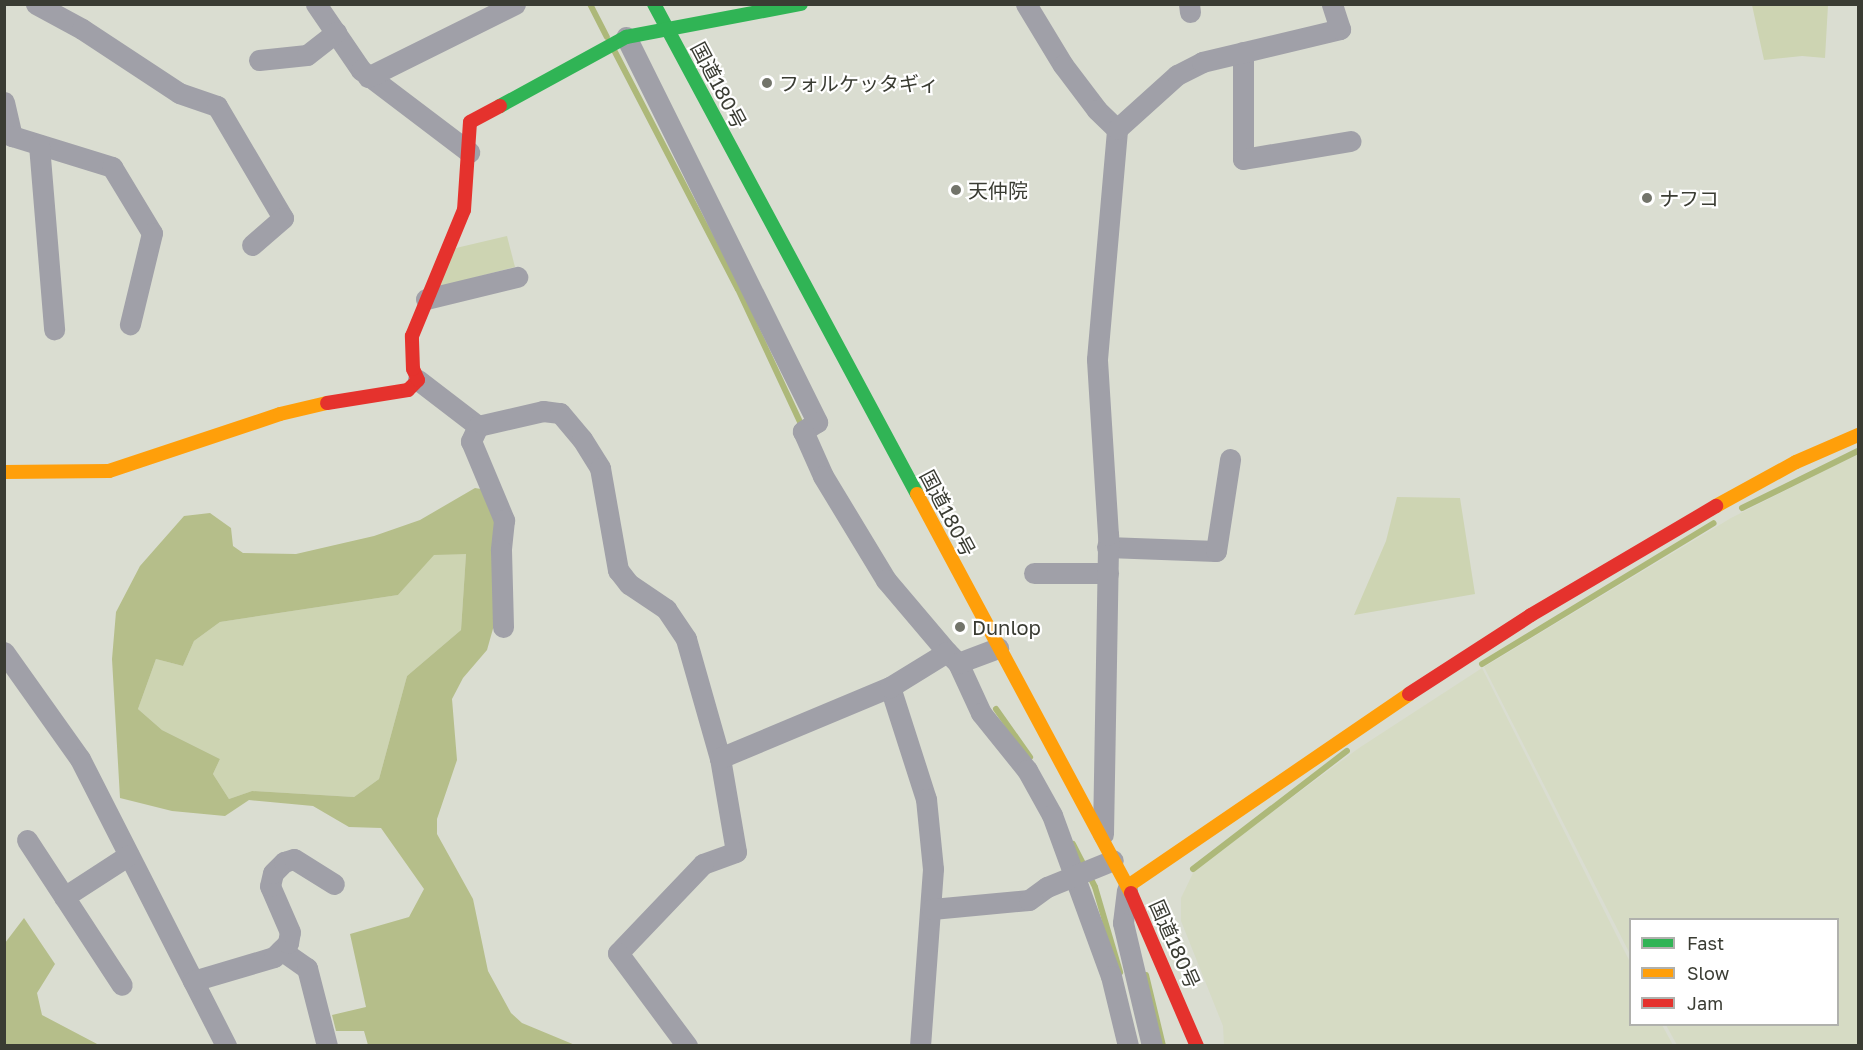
<!DOCTYPE html>
<meta charset="utf-8">
<style>
body{margin:0}
#map{position:relative;width:1863px;height:1050px;overflow:hidden;background:#daddd1;font-family:"Golos Text","Noto Sans JP",sans-serif}
div>[style]{position:absolute}
.built>*{inset:0;background:#d6dbc4}
.green>*{inset:0;background:#cdd4b2}
.forest>*{inset:0;background:#b5be8a}
.stream>*{height:6px;margin:-3px;padding:0 3px;transform-origin:3px;border-radius:3px;background:#adb879}
.street>*{height:21px;margin:-10.5px;padding:0 10.5px;transform-origin:10.5px;border-radius:10.5px;background:#a0a0a8}
.fast>*{height:14px;margin:-7px;padding:0 7px;transform-origin:7px;border-radius:7px;background:#30b455}
.slow>*{height:14px;margin:-7px;padding:0 7px;transform-origin:7px;border-radius:7px;background:#ff9f0a}
.jam>*{height:14px;margin:-7px;padding:0 7px;transform-origin:7px;border-radius:7px;background:#e5322d}
.dots>*{width:16px;height:16px;translate:-50% -50%;box-sizing:border-box;border:3px solid #fff;border-radius:50%}
span{translate:-50% -50%;white-space:nowrap;text-align:center;line-height:1.15;-webkit-text-stroke:4.5px #fff;paint-order:stroke}
.poi-label{font-size:20px;color:#3a3c33}
.left{translate:0 -50%;text-align:left}
.street-label{font-size:20px;color:#3a3c33}
.frame{position:absolute;inset:0;border:6px solid #3a3c33;pointer-events:none}
.legend{position:absolute;left:1629px;top:918px;width:210px;height:108px;box-sizing:border-box;background:#fff;border:2px solid #b0b1ad;margin:0;padding:8px 10px;list-style:none;font-size:18px;color:#3a3c33}
.legend li{display:flex;align-items:center;gap:12px;height:30px}
.legend b{width:30px;border:2px solid #b0b1ad}
</style>
<div id="map">
<div class="built">
<div style="clip-path:polygon(1858px 454px,1858px 1045px,1677px 1045px,1666px 1025px,1838px 1024px,1838px 920px,1630px 920px,1630px 954px,1484px 667px,1731px 518px)"></div>
<div style="clip-path:polygon(1482px 668px,1630px 962px,1630px 1024px,1662px 1025px,1673px 1045px,1224px 1045px,1223px 1026px,1181px 921px,1181px 898px,1195px 869px,1359px 748px)"></div>
</div>
<div class="green">
<div style="clip-path:polygon(1752px 5px,1828px 5px,1825px 58px,1802px 56px,1764px 60px)"></div>
<div style="clip-path:polygon(507px 236px,515px 267px,435px 288px,456px 248px)"></div>
<div style="clip-path:polygon(1397px 497px,1460px 498px,1475px 594px,1354px 615px,1386px 541px)"></div>
<div style="clip-path:polygon(434px 554px,466px 554px,461px 630px,407px 676px,379px 779px,354px 797px,252px 791px,229px 799px,213px 774px,220px 759px,162px 730px,138px 709px,156px 659px,183px 666px,194px 641px,220px 622px,398px 595px)"></div>
</div>
<div class="forest">
<div style="clip-path:polygon(evenodd,475px 488px,487px 490px,495px 513px,496px 618px,487px 650px,463px 678px,452px 699px,457px 760px,437px 819px,437px 834px,473px 899px,488px 971px,511px 1013px,522px 1023px,575px 1045px,368px 1045px,364px 1031px,336px 1031px,332px 1015px,366px 1007px,350px 934px,409px 917px,424px 889px,381px 828px,349px 827px,313px 806px,249px 800px,225px 816px,172px 811px,120px 798px,112px 659px,116px 612px,140px 566px,184px 516px,210px 513px,231px 528px,233px 546px,243px 553px,296px 554px,374px 536px,420px 520px,475px 488px,466px 554px,461px 630px,407px 676px,379px 779px,354px 797px,252px 791px,229px 799px,213px 774px,220px 759px,162px 730px,138px 709px,156px 659px,183px 666px,194px 641px,220px 622px,398px 595px,434px 555px,466px 554px)"></div>
<div style="clip-path:polygon(24px 918px,55px 964px,37px 993px,42px 1015px,99px 1045px,5px 1045px,5px 943px)"></div>
</div>
<div class="stream">
<div style="left:590px;top:4px;width:37px;rotate:63deg"></div>
<div style="left:615px;top:52px;width:267px;rotate:62.6deg"></div>
<div style="left:738px;top:289px;width:149px;rotate:65deg"></div>
<div style="left:1742px;top:508px;width:129px;rotate:-26.2deg"></div>
<div style="left:1482px;top:664px;width:271px;rotate:-31.3deg"></div>
<div style="left:996px;top:709px;width:59px;rotate:54.7deg"></div>
<div style="left:1073px;top:844px;width:48px;rotate:62.9deg"></div>
<div style="left:1095px;top:887px;width:89px;rotate:73.6deg"></div>
<div style="left:1193px;top:869px;width:194px;rotate:-37.5deg"></div>
<div style="left:1146px;top:975px;width:73px;rotate:76.5deg"></div>
</div>
<div class="street">
<div style="left:36px;top:4px;width:52px;rotate:28.5deg"></div>
<div style="left:82px;top:29px;width:116px;rotate:33.4deg"></div>
<div style="left:179px;top:93px;width:40px;rotate:18.9deg"></div>
<div style="left:217px;top:106px;width:130px;rotate:59.5deg"></div>
<div style="left:283px;top:218px;width:41px;rotate:138.9deg"></div>
<div style="left:316px;top:4px;width:80px;rotate:55.7deg"></div>
<div style="left:361px;top:70px;width:136px;rotate:37.2deg"></div>
<div style="left:1026px;top:4px;width:71px;rotate:58.8deg"></div>
<div style="left:1063px;top:65px;width:56px;rotate:52.9deg"></div>
<div style="left:1097px;top:110px;width:28px;rotate:44deg"></div>
<div style="left:1189px;top:4px;width:8px;rotate:83deg"></div>
<div style="left:626px;top:37px;width:430px;rotate:63.6deg"></div>
<div style="left:817px;top:422px;width:17px;rotate:147deg"></div>
<div style="left:803px;top:431px;width:49px;rotate:66deg"></div>
<div style="left:823px;top:476px;width:122px;rotate:58.8deg"></div>
<div style="left:886px;top:580px;width:94px;rotate:49.7deg"></div>
<div style="left:1243px;top:52px;width:107px;rotate:90deg"></div>
<div style="left:1243px;top:159px;width:109px;rotate:-9.5deg"></div>
<div style="left:259px;top:60px;width:48px;rotate:-5.9deg"></div>
<div style="left:307px;top:55px;width:37px;rotate:-38deg"></div>
<div style="left:368px;top:77px;width:164px;rotate:-26.4deg"></div>
<div style="left:4px;top:102px;width:35px;rotate:77deg"></div>
<div style="left:12px;top:136px;width:105px;rotate:17.2deg"></div>
<div style="left:112px;top:167px;width:77px;rotate:58.8deg"></div>
<div style="left:152px;top:233px;width:94px;rotate:103.6deg"></div>
<div style="left:39px;top:145px;width:185px;rotate:85.3deg"></div>
<div style="left:426px;top:299px;width:94px;rotate:-13.6deg"></div>
<div style="left:418px;top:380px;width:76px;rotate:37.5deg"></div>
<div style="left:478px;top:426px;width:67px;rotate:-13deg"></div>
<div style="left:543px;top:411px;width:17px;rotate:7deg"></div>
<div style="left:560px;top:413px;width:34px;rotate:50deg"></div>
<div style="left:582px;top:439px;width:34px;rotate:58deg"></div>
<div style="left:600px;top:468px;width:104px;rotate:80deg"></div>
<div style="left:618px;top:570px;width:18px;rotate:52deg"></div>
<div style="left:629px;top:584px;width:45px;rotate:34deg"></div>
<div style="left:666px;top:609px;width:36px;rotate:56deg"></div>
<div style="left:686px;top:639px;width:124px;rotate:74.1deg"></div>
<div style="left:720px;top:758px;width:95px;rotate:80.3deg"></div>
<div style="left:736px;top:852px;width:35px;rotate:160deg"></div>
<div style="left:703px;top:864px;width:123px;rotate:133.7deg"></div>
<div style="left:618px;top:953px;width:116px;rotate:53.4deg"></div>
<div style="left:478px;top:426px;width:17px;rotate:115deg"></div>
<div style="left:471px;top:441px;width:86px;rotate:67.3deg"></div>
<div style="left:504px;top:520px;width:30px;rotate:96deg"></div>
<div style="left:501px;top:550px;width:77px;rotate:88.5deg"></div>
<div style="left:1107px;top:547px;width:109px;rotate:2.1deg"></div>
<div style="left:1216px;top:551px;width:93px;rotate:-81.3deg"></div>
<div style="left:1034px;top:573px;width:74px"></div>
<div style="left:4px;top:652px;width:131px;rotate:54.6deg"></div>
<div style="left:80px;top:759px;width:322px;rotate:63deg"></div>
<div style="left:958px;top:663px;width:55px;rotate:65.3deg"></div>
<div style="left:981px;top:713px;width:73px;rotate:51.1deg"></div>
<div style="left:1027px;top:770px;width:51px;rotate:60.9deg"></div>
<div style="left:1052px;top:815px;width:171px;rotate:69.9deg"></div>
<div style="left:1111px;top:976px;width:72px;rotate:76.3deg"></div>
<div style="left:890px;top:687px;width:118px;rotate:72.2deg"></div>
<div style="left:926px;top:799px;width:70px;rotate:84.3deg"></div>
<div style="left:933px;top:869px;width:177px;rotate:94.2deg"></div>
<div style="left:720px;top:758px;width:184px;rotate:-22.7deg"></div>
<div style="left:890px;top:687px;width:67px;rotate:-31.6deg"></div>
<div style="left:947px;top:652px;width:16px;rotate:45deg"></div>
<div style="left:958px;top:663px;width:43px;rotate:-20.6deg"></div>
<div style="left:1103px;top:834px;width:299px;rotate:-89deg"></div>
<div style="left:1108px;top:535px;width:176px;rotate:-93.6deg"></div>
<div style="left:1097px;top:359px;width:231px;rotate:-85deg"></div>
<div style="left:1117px;top:129px;width:81px;rotate:-42deg"></div>
<div style="left:1177px;top:75px;width:28px;rotate:-27deg"></div>
<div style="left:1202px;top:62px;width:142px;rotate:-13.4deg"></div>
<div style="left:1340px;top:29px;width:26px;rotate:-108deg"></div>
<div style="left:27px;top:840px;width:173px;rotate:56.8deg"></div>
<div style="left:1127px;top:890px;width:33px;rotate:97deg"></div>
<div style="left:1123px;top:923px;width:126px;rotate:76.7deg"></div>
<div style="left:64px;top:897px;width:77px;rotate:-32.9deg"></div>
<div style="left:932px;top:909px;width:97px;rotate:-5.3deg"></div>
<div style="left:1029px;top:900px;width:22px;rotate:-36deg"></div>
<div style="left:1047px;top:887px;width:71px;rotate:-22.2deg"></div>
<div style="left:281px;top:950px;width:32px;rotate:35deg"></div>
<div style="left:307px;top:968px;width:81px;rotate:75.6deg"></div>
<div style="left:193px;top:981px;width:84px;rotate:-16.5deg"></div>
<div style="left:274px;top:957px;width:20px;rotate:-45deg"></div>
<div style="left:288px;top:943px;width:11px;rotate:-80deg"></div>
<div style="left:290px;top:932px;width:50px;rotate:-113.5deg"></div>
<div style="left:270px;top:886px;width:13px;rotate:-77deg"></div>
<div style="left:273px;top:873px;width:16px;rotate:-45deg"></div>
<div style="left:284px;top:862px;width:10px;rotate:-17deg"></div>
<div style="left:294px;top:859px;width:47px;rotate:32deg"></div>
</div>
<div class="fast">
<div style="left:654px;top:4px;width:556px;rotate:61.78deg"></div>
<div style="left:500px;top:106px;width:144px;rotate:-28.7deg"></div>
<div style="left:626px;top:37px;width:178px;rotate:-10.7deg"></div>
</div>
<div class="slow">
<div style="left:4px;top:472px;width:105px;rotate:-0.5deg"></div>
<div style="left:109px;top:471px;width:180px;rotate:-18.4deg"></div>
<div style="left:280px;top:414px;width:48px;rotate:-13.2deg"></div>
<div style="left:917px;top:494px;width:453px;rotate:61.8deg"></div>
<div style="left:1716px;top:506px;width:91px;rotate:-28.8deg"></div>
<div style="left:1796px;top:462px;width:68px;rotate:-23.5deg"></div>
<div style="left:1128px;top:886px;width:340px;rotate:-34.3deg"></div>
</div>
<div class="jam">
<div style="left:327px;top:403px;width:82px;rotate:-9.1deg"></div>
<div style="left:408px;top:390px;width:14px;rotate:-45deg"></div>
<div style="left:418px;top:380px;width:12px;rotate:-114deg"></div>
<div style="left:413px;top:369px;width:33px;rotate:-92deg"></div>
<div style="left:412px;top:336px;width:136px;rotate:-67.6deg"></div>
<div style="left:464px;top:210px;width:88px;rotate:-86.1deg"></div>
<div style="left:470px;top:122px;width:34px;rotate:-28deg"></div>
<div style="left:1409px;top:694px;width:145px;rotate:-32.9deg"></div>
<div style="left:1531px;top:615px;width:215px;rotate:-30.5deg"></div>
<div style="left:1131px;top:893px;width:167px;rotate:66.7deg"></div>
</div>
<div class="dots">
<div style="left:767px;top:83px;background:#72746a"></div>
<div style="left:956px;top:190px;background:#72746a"></div>
<div style="left:1647px;top:198px;background:#72746a"></div>
<div style="left:960px;top:627px;background:#72746a"></div>
</div>
<div class="poi-label">
<span class="left" style="left:779px;top:83px">フォルケッタギィ</span>
<span class="left" style="left:968px;top:190px">天仲院</span>
<span class="left" style="left:1659px;top:198px">ナフコ</span>
<span class="left" style="left:972px;top:627px">Dunlop</span>
</div>
<div class="street-label">
<span style="left:719px;top:85px;rotate:62deg">国道180号</span>
<span style="left:948px;top:513px;rotate:62deg">国道180号</span>
<span style="left:1175px;top:944px;rotate:66deg">国道180号</span>
</div>
<div class="frame"></div>
<ul class="legend">
<li><b style="height:8px;background:#30b455"></b>Fast</li>
<li><b style="height:8px;background:#ff9f0a"></b>Slow</li>
<li><b style="height:8px;background:#e5322d"></b>Jam</li>
</ul>
</div>
